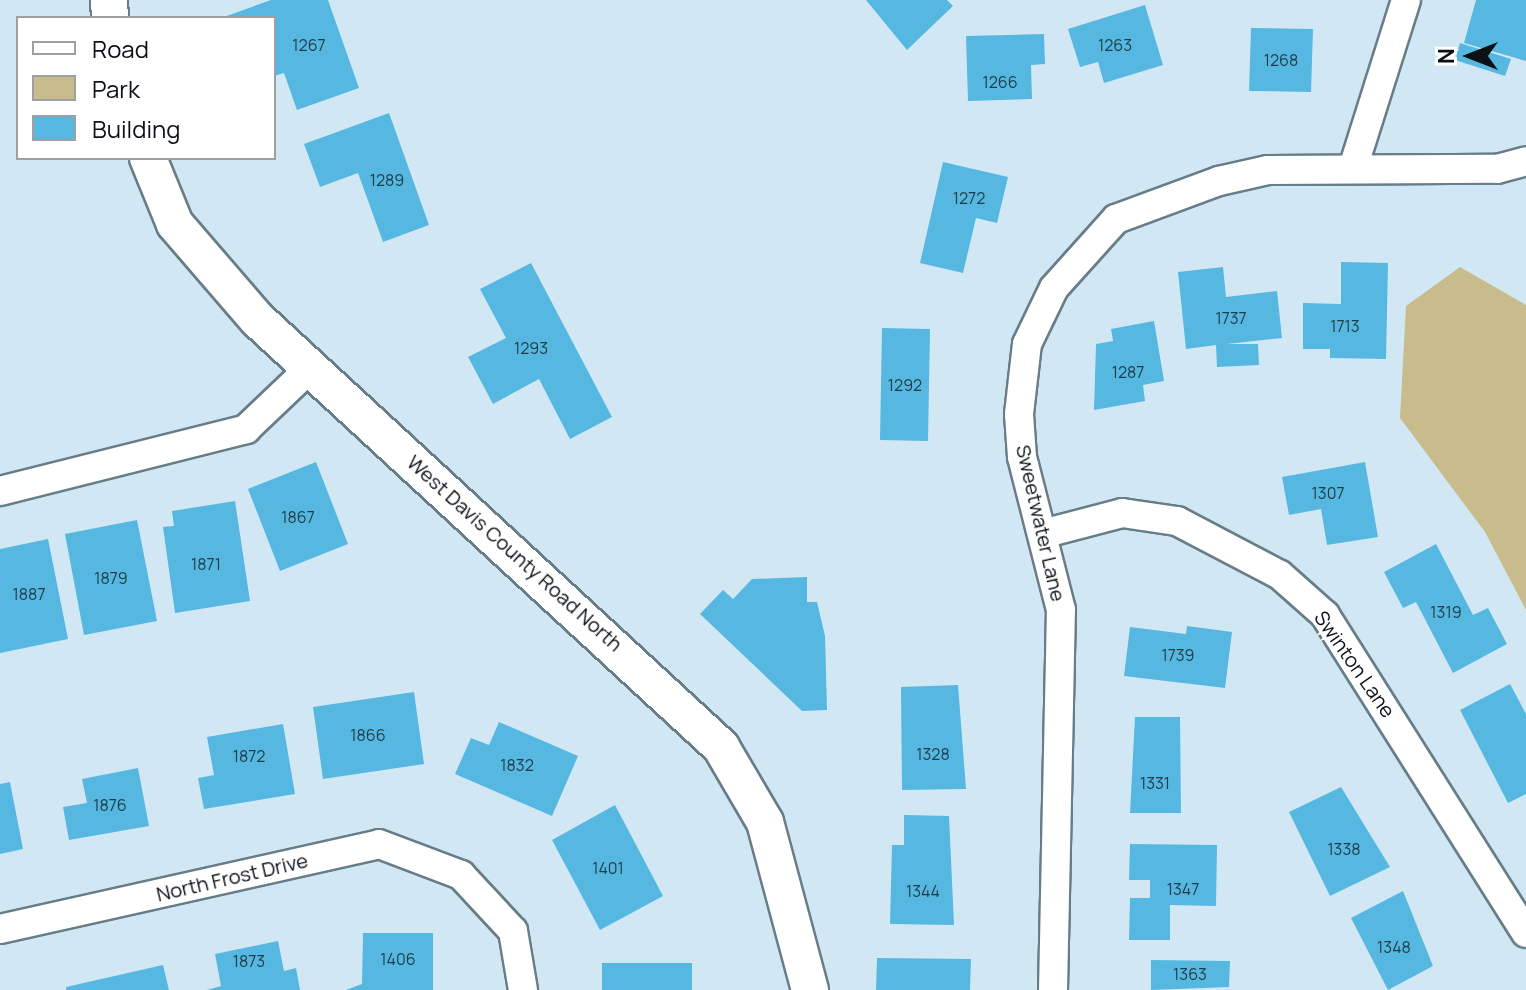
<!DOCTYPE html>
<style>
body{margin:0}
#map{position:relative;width:1526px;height:990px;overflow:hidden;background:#d1e8f4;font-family:Manrope,sans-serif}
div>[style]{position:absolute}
.green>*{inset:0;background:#c8bc8c}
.building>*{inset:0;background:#56b8e1}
.roads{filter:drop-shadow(2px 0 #677d87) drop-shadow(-2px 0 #677d87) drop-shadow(0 2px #677d87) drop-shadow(0 -2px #677d87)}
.minor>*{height:28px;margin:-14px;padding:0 14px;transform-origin:14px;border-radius:14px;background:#fff}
.tertiary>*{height:36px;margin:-18px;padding:0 18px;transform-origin:18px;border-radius:18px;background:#fff}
span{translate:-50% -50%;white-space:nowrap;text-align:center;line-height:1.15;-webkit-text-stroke:6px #fff;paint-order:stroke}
.number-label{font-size:16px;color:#1d3c49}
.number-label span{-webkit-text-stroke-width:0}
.street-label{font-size:20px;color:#0a1216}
.legend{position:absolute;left:16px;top:16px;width:260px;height:144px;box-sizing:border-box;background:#fff;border:2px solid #9da0a2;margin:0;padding:10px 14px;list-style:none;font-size:24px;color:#0a1216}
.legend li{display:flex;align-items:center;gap:16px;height:40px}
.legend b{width:40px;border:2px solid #9da0a2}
.north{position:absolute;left:1430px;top:16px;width:80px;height:80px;-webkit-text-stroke:6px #fff;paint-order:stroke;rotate:270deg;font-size:22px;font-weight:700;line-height:32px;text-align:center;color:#0a1216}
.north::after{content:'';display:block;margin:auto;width:28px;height:36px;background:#0a1216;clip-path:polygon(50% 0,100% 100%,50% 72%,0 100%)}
</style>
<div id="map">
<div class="green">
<div style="clip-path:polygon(1460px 267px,1526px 305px,1526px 610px,1485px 532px,1400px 418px,1406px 306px)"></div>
</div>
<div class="building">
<div style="clip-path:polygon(271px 0,328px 0,359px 88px,297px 110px,284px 73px,274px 76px,274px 18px,221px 18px)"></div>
<div style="clip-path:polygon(866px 0,947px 0,953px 6px,907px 50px)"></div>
<div style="clip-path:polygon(1476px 0,1526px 0,1526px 61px,1464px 43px)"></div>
<div style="clip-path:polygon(1145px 5px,1163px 65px,1104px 83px,1098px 62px,1080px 67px,1068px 29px)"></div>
<div style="clip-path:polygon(1251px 28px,1313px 29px,1311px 92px,1249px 91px)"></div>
<div style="clip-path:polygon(1044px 34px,1045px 64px,1031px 65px,1032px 99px,968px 101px,966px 36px)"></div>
<div style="clip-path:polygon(1460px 43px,1511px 59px,1505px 76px,1455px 60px)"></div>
<div style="clip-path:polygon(389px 113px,429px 225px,383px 242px,358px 173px,320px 187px,304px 144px)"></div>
<div style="clip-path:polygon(943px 162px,1008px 177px,997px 223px,976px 218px,963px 273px,920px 263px)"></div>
<div style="clip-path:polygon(1341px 262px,1388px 263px,1386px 359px,1330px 358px,1330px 349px,1303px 349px,1303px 303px,1341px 304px)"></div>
<div style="clip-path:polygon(531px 263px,612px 417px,570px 439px,539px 379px,493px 404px,468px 357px,506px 338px,480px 289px)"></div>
<div style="clip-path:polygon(1223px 267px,1226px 297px,1277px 291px,1282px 338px,1227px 344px,1258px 344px,1259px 365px,1217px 367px,1216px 345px,1186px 349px,1178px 272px)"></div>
<div style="clip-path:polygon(1154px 321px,1164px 381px,1143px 385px,1145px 401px,1094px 410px,1096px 344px,1113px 341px,1111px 329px)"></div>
<div style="clip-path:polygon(882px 328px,930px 329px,928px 441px,880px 440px)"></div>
<div style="clip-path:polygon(316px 462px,348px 544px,280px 571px,248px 489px)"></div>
<div style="clip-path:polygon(1365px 462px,1378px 537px,1327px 545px,1321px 509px,1289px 515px,1282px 477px)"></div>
<div style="clip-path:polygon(235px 501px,250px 601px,175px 613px,163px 527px,174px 526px,172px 511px)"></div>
<div style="clip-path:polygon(137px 520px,157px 621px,84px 635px,65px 534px)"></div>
<div style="clip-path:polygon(48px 539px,68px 639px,0 653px,0 549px)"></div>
<div style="clip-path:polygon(1436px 544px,1473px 615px,1488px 608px,1507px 644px,1453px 673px,1416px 602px,1403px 608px,1384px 572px)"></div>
<div style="clip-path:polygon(807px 577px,807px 602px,817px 602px,825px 636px,827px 710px,802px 711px,700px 614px,723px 590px,733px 599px,752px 579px)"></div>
<div style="clip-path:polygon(1187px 626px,1232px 632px,1225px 688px,1124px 676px,1130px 627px,1186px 634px)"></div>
<div style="clip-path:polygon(1510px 684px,1526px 714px,1526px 794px,1508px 803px,1460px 710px)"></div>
<div style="clip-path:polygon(958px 685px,966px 789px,902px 790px,901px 687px)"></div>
<div style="clip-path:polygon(414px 692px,424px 764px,323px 779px,313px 707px)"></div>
<div style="clip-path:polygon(1135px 717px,1180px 717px,1181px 813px,1130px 813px)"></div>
<div style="clip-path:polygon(499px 722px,578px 756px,552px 816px,455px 774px,471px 738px,489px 745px)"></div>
<div style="clip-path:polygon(283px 724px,295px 794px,204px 809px,198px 778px,214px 775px,207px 737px)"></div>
<div style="clip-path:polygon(138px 768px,149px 826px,69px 840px,63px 807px,87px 803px,82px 779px)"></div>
<div style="clip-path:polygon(10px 782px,23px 849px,0 854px,0 784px)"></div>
<div style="clip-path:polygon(1341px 787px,1390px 867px,1330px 896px,1289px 812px)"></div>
<div style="clip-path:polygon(615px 805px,663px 896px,600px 930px,552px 840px)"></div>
<div style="clip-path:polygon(904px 815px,949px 816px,954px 925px,890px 924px,892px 845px,904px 845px)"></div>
<div style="clip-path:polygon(1130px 844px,1217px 845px,1216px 906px,1170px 905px,1170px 940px,1129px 940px,1130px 898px,1150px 898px,1150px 880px,1129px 880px)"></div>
<div style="clip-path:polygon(1403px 891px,1433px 966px,1388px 990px,1351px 918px)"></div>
<div style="clip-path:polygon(363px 933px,433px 933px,433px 990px,346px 990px,362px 984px)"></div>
<div style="clip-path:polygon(278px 941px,284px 971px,296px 968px,300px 990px,207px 990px,221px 986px,215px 954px)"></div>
<div style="clip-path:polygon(877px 958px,971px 959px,970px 990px,876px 990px)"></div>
<div style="clip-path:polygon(1151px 960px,1230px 961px,1229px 987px,1151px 990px)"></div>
<div style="clip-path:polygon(602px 963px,692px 963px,692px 990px,602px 990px)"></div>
<div style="clip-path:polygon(163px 965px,169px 990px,66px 990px,66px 987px)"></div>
</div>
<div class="roads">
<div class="minor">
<div style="left:1353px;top:168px;width:176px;rotate:-72.5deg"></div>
<div style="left:0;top:491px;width:254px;rotate:-14.1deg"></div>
<div style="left:246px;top:429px;width:87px;rotate:-43.6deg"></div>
<div style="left:1046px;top:533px;width:79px;rotate:-14.7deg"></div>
<div style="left:1122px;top:513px;width:56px;rotate:8.3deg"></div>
<div style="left:1177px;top:521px;width:116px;rotate:27.7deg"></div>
<div style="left:1280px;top:575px;width:60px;rotate:41.6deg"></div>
<div style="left:1325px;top:615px;width:376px;rotate:57.7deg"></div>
<div style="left:0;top:929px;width:388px;rotate:-12.6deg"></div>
<div style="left:379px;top:844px;width:88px;rotate:20.7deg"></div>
<div style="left:461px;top:875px;width:76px;rotate:47.1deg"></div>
<div style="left:513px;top:931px;width:60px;rotate:80.4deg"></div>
<div style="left:1053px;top:990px;width:380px;rotate:-88.8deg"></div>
<div style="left:1061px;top:610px;width:158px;rotate:-104.3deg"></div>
<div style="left:1022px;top:457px;width:43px;rotate:-94deg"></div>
<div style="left:1019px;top:414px;width:70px;rotate:-83.5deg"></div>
<div style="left:1027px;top:344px;width:62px;rotate:-64.3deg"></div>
<div style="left:1054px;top:288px;width:93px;rotate:-48.1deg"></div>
<div style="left:1116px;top:219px;width:110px;rotate:-20.3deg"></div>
<div style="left:1219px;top:181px;width:50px;rotate:-12.7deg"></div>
<div style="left:1268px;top:170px;width:229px;rotate:-0.3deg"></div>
<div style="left:1497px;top:169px;width:30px;rotate:-15deg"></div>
</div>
<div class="tertiary">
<div style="left:109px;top:0;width:18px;rotate:87deg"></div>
<div style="left:148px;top:158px;width:71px;rotate:67.8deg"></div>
<div style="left:175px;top:224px;width:127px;rotate:49.2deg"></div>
<div style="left:258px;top:320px;width:630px;rotate:42.68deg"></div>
<div style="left:721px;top:747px;width:87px;rotate:59.6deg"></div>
<div style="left:765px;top:822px;width:174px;rotate:75deg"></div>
</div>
</div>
<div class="number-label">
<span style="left:309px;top:45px">1267</span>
<span style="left:1115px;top:45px">1263</span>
<span style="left:1281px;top:60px">1268</span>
<span style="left:1000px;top:82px">1266</span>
<span style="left:387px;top:180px">1289</span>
<span style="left:969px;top:198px">1272</span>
<span style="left:1231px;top:318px">1737</span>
<span style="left:1345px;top:326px">1713</span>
<span style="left:531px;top:348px">1293</span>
<span style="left:1128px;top:372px">1287</span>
<span style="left:905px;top:385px">1292</span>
<span style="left:1328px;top:493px">1307</span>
<span style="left:298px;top:517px">1867</span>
<span style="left:206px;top:564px">1871</span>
<span style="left:111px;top:578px">1879</span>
<span style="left:29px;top:594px">1887</span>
<span style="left:1446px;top:612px">1319</span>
<span style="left:1178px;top:655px">1739</span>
<span style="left:368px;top:735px">1866</span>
<span style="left:933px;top:754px">1328</span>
<span style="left:249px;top:756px">1872</span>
<span style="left:517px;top:765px">1832</span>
<span style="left:1155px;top:783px">1331</span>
<span style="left:110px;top:805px">1876</span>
<span style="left:1344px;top:849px">1338</span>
<span style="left:608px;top:868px">1401</span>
<span style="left:1183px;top:889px">1347</span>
<span style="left:923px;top:891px">1344</span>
<span style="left:1394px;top:947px">1348</span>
<span style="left:398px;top:959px">1406</span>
<span style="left:249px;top:961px">1873</span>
<span style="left:1190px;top:974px">1363</span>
</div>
<div class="street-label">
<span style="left:1041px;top:523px;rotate:77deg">Sweetwater Lane</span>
<span style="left:515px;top:553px;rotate:42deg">West Davis County Road North</span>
<span style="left:1355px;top:664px;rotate:55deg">Swinton Lane</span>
<span style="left:232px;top:877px;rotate:-13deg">North Frost Drive</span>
</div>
<ul class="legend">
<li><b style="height:10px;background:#fff"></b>Road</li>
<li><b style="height:22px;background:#c8bc8c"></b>Park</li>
<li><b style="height:22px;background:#56b8e1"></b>Building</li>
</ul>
<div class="north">N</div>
</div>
